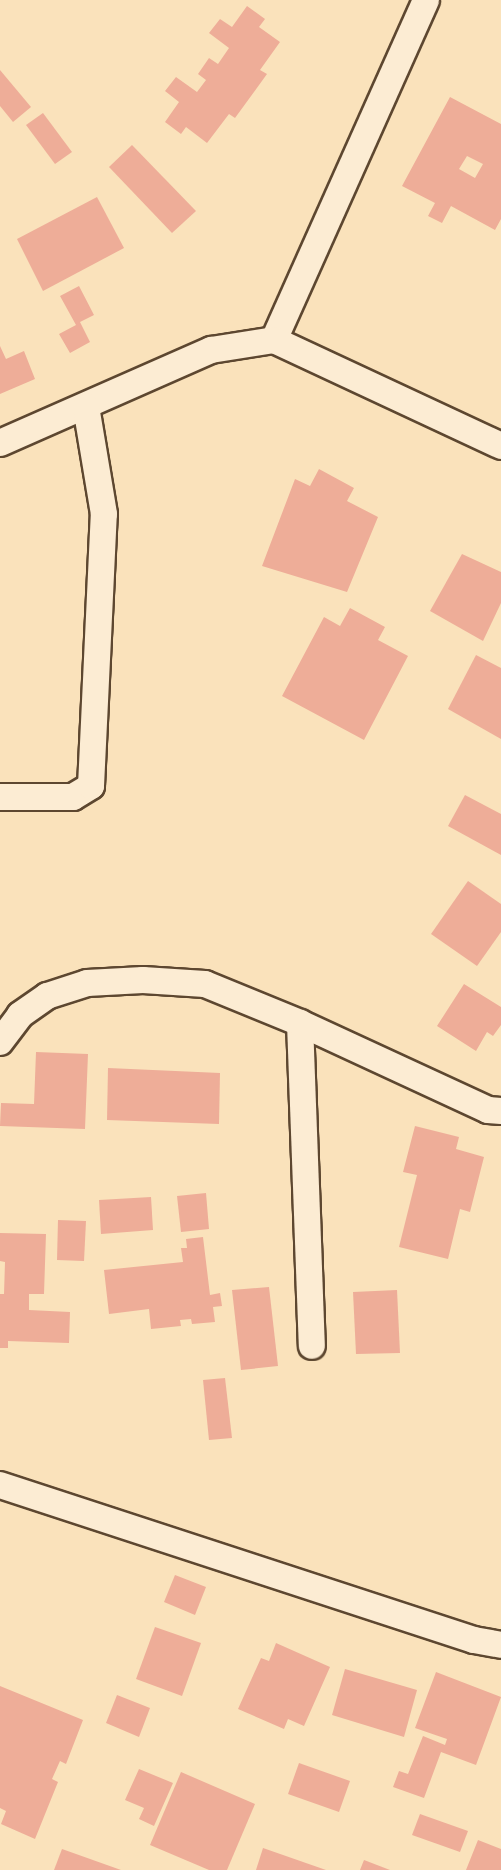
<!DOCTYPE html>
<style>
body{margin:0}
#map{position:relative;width:501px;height:1870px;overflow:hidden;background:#fae2bb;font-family:Vollkorn,serif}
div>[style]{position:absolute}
.building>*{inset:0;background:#eead98}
.roads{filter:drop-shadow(2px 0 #5d4730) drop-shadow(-2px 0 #5d4730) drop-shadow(0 2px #5d4730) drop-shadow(0 -2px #5d4730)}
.minor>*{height:26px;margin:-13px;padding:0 13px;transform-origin:13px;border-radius:13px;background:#fcecd3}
span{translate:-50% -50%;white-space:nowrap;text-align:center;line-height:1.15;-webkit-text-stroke:5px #fcecd3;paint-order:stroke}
</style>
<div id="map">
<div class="building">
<div style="clip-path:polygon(247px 6px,265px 19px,259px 27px,280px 42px,260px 70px,267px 74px,235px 118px,229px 114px,207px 143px,186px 127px,181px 134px,165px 122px,179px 102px,165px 91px,176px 77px,197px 92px,206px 80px,198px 74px,209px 58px,218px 64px,229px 48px,209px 33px,220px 19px,232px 27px)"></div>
<div style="clip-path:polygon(0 70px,31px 107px,13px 122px,0 106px)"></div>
<div style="clip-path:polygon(evenodd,450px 97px,501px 124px,501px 219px,495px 230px,451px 206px,442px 223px,428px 216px,435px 203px,402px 186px,450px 97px,467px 156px,483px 164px,475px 178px,459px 169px,467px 156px)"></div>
<div style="clip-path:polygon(43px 113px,72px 152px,55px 164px,26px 125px)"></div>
<div style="clip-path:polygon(132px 145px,196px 211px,172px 233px,109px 167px)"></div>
<div style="clip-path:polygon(97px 197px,124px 248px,43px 291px,17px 239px)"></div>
<div style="clip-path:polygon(79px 286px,94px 315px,80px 322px,90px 342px,70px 353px,59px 334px,76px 325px,60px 296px)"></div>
<div style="clip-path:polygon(0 346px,6px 359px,24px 351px,35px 379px,0 394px)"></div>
<div style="clip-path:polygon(319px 469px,354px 488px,347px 501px,378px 517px,347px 592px,262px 566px,295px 479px,310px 486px)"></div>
<div style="clip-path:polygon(462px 554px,501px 572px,501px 603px,483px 641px,430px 611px)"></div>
<div style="clip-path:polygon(350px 608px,385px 627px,378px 640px,408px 656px,364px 740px,282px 696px,324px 617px,340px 626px)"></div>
<div style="clip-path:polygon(476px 655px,501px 668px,501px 739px,448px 709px)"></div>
<div style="clip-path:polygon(465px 795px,501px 814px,501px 855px,448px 826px)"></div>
<div style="clip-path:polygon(468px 881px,501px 904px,501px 932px,477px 966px,431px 934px)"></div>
<div style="clip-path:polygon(464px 984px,501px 1007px,501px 1025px,493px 1036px,487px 1032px,476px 1051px,437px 1026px)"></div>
<div style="clip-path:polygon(36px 1052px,88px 1054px,85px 1129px,0 1126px,1px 1103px,34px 1104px)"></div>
<div style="clip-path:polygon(108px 1068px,220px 1073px,219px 1124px,107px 1120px)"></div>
<div style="clip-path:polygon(415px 1126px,459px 1137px,456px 1149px,484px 1157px,470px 1212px,460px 1209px,448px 1259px,399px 1247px,417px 1175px,403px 1172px)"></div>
<div style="clip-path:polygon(206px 1193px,209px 1229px,181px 1232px,177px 1196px)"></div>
<div style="clip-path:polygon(151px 1197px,153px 1230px,101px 1234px,99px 1200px)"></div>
<div style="clip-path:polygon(58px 1220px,86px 1221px,84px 1261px,57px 1260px)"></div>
<div style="clip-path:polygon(0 1233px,46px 1234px,44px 1294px,29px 1294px,29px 1310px,70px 1312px,69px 1343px,8px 1341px,8px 1348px,0 1348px,0 1294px,4px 1294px,5px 1262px,0 1261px)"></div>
<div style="clip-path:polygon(203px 1237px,210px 1295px,220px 1293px,222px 1306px,213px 1307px,215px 1322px,192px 1324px,191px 1319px,180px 1320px,181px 1326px,151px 1329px,149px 1309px,109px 1314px,104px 1270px,183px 1262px,181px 1248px,187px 1248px,186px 1239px)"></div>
<div style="clip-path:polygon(269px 1287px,278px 1366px,241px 1370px,232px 1290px)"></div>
<div style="clip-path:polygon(397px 1290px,400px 1353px,356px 1354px,353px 1292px)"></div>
<div style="clip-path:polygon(225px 1378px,232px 1438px,209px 1440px,203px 1380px)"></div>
<div style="clip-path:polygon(175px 1575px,206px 1587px,195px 1615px,164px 1602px)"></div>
<div style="clip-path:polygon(155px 1627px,201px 1643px,182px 1696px,136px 1679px)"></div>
<div style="clip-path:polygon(276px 1643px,330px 1667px,304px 1726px,288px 1719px,284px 1729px,238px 1709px,261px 1658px,269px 1661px)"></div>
<div style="clip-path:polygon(345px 1669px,417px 1690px,404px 1737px,332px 1715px)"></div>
<div style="clip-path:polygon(436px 1672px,501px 1697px,476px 1765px,441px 1752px,424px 1798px,393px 1787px,399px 1771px,408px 1774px,423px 1736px,445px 1745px,447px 1739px,415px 1728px)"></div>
<div style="clip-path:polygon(0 1686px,83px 1720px,66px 1764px,60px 1761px,52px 1779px,58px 1782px,35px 1839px,1px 1824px,6px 1811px,0 1808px)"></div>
<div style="clip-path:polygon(117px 1695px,150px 1708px,139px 1737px,106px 1723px)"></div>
<div style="clip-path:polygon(299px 1763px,350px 1781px,339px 1812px,288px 1794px)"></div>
<div style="clip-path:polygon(139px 1769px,173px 1783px,154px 1826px,139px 1819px,144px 1808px,125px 1800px)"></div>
<div style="clip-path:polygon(181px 1772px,255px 1804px,227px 1870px,209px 1870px,150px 1845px)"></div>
<div style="clip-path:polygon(420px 1814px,468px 1831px,460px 1852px,412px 1835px)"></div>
<div style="clip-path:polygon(478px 1840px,501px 1849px,501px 1870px,466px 1870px)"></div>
<div style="clip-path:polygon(263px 1848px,326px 1870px,256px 1870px)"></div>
<div style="clip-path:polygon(62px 1849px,121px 1870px,54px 1870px)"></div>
<div style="clip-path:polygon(364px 1860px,390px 1870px,360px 1870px)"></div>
</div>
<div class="roads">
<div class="minor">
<div style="left:274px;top:340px;width:372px;rotate:-65.9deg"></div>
<div style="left:0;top:443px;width:231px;rotate:-23.8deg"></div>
<div style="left:211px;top:350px;width:64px;rotate:-9deg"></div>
<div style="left:274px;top:340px;width:251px;rotate:25deg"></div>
<div style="left:0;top:797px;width:73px"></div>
<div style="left:73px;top:797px;width:21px;rotate:-31deg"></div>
<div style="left:91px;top:786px;width:272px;rotate:-87.3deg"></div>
<div style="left:104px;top:514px;width:109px;rotate:-99.5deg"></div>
<div style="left:300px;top:1023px;width:323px;rotate:87.9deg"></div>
<div style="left:0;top:1042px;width:34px;rotate:-53deg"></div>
<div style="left:20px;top:1015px;width:33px;rotate:-35deg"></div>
<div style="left:47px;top:996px;width:42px;rotate:-18deg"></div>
<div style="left:87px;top:983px;width:56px;rotate:-3.1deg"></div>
<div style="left:143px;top:980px;width:62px;rotate:3.7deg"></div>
<div style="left:205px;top:984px;width:103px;rotate:22.3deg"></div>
<div style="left:300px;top:1023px;width:207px;rotate:24.8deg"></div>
<div style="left:488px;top:1110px;width:13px;rotate:4deg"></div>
<div style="left:0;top:1485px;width:499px;rotate:18.1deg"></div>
<div style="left:474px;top:1640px;width:27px;rotate:10deg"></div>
</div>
</div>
</div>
